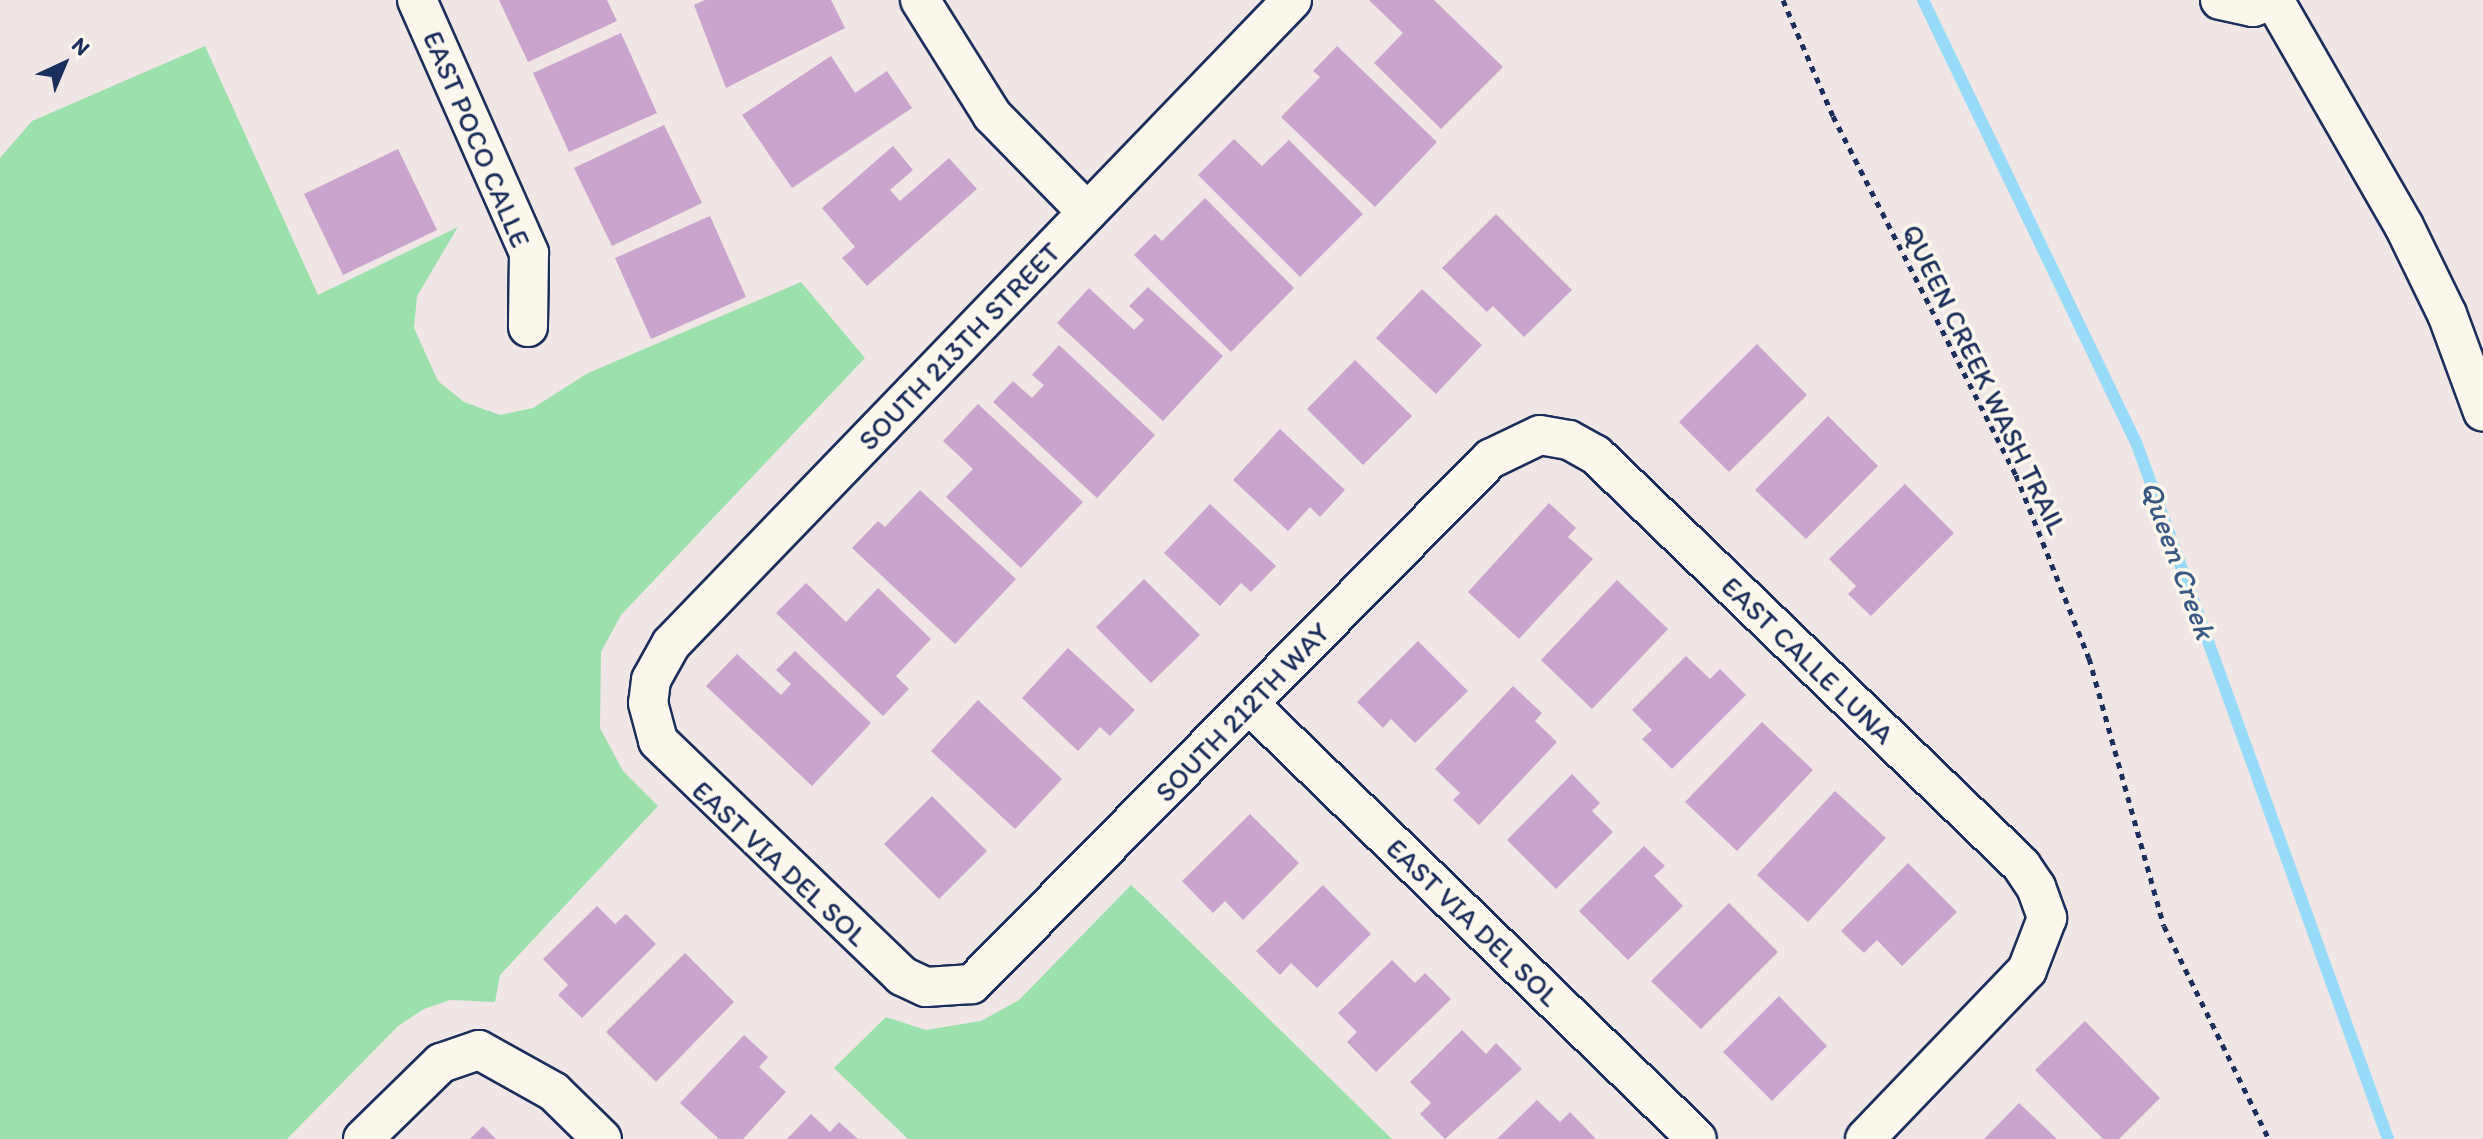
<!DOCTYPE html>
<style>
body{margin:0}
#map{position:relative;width:2483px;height:1139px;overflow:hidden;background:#f1e6e6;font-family:Itim,sans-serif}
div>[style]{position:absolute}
.green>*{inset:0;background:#9ce1ad}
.stream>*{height:12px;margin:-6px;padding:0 6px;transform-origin:6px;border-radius:6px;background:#97dbf9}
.building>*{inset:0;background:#c9a4cc}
.path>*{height:5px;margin-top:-2.5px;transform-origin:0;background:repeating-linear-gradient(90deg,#1b2f5e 0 6px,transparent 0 12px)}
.roads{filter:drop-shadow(2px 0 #1b2f5e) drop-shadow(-2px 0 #1b2f5e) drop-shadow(0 2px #1b2f5e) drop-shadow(0 -2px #1b2f5e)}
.minor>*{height:38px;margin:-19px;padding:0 19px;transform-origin:19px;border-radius:19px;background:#fbf7ec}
span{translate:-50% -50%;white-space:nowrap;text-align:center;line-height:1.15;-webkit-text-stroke:7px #fbf7ec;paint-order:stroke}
.street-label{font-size:28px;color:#1b2f5e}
.water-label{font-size:30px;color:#3a5a85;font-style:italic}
.north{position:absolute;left:24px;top:24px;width:80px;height:80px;-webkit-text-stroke:6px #fbf7ec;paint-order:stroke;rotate:44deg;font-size:22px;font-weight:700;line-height:32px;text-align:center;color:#1b2f5e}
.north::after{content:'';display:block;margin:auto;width:28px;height:36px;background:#1b2f5e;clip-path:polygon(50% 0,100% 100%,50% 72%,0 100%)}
</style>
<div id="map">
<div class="green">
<div style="clip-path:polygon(205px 46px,318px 295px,458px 227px,417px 296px,414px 328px,438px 381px,464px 402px,500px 415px,533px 408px,588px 373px,801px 282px,865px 358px,621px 615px,601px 652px,600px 728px,623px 771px,658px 806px,500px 975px,495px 1002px,450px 1000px,424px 1009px,398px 1026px,287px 1139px,0 1139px,0 158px,32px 121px)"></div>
<div style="clip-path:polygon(1131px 885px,1145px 898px,1392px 1139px,908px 1139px,834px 1068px,886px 1017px,926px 1030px,981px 1021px,1019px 1000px)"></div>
</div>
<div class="stream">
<div style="left:1923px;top:0;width:491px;rotate:64.3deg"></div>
<div style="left:2136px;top:442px;width:741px;rotate:70.12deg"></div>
</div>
<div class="building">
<div style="clip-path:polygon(499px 0,607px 0,617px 21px,528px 62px)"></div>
<div style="clip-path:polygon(705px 0,831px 0,845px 28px,726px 88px,694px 5px)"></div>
<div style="clip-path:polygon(1369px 0,1434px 0,1503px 67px,1441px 129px,1374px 63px,1403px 33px)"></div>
<div style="clip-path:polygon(621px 33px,657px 113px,569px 152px,533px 73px)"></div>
<div style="clip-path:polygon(1337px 46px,1437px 142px,1375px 207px,1281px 117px,1320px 77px,1313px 71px)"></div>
<div style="clip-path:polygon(831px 56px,855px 93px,887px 71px,912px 108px,792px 188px,742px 115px)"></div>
<div style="clip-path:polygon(664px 125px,702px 203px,612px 246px,574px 168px)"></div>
<div style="clip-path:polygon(1234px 139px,1262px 166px,1289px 140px,1363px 214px,1300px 277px,1198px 175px)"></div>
<div style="clip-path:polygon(893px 146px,913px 170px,890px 190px,900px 201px,949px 158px,977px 189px,867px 286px,842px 258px,855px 247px,822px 208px)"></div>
<div style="clip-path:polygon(398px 149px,437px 230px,343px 275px,304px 194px)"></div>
<div style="clip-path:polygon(1205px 198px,1294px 288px,1231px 352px,1134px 255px,1155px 234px,1162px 241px)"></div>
<div style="clip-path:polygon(1496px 214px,1572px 290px,1524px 337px,1493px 306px,1487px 312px,1442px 268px)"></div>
<div style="clip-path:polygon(710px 216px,746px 297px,651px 339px,615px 258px)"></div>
<div style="clip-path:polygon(1148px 287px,1223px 356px,1163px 421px,1057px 323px,1089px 288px,1134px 330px,1144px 320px,1129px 306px)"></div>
<div style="clip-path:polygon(1422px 289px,1482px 345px,1436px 394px,1376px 338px)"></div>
<div style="clip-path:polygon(1757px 344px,1807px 395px,1729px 472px,1679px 422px)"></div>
<div style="clip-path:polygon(1059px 345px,1155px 435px,1097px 498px,993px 402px,1013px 381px,1032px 398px,1044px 385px,1032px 375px)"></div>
<div style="clip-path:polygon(1355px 360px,1412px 416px,1363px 465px,1307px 409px)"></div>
<div style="clip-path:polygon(978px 404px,1083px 502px,1021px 568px,946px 497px,973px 469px,943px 441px)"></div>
<div style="clip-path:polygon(1828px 416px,1878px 466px,1806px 539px,1755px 490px)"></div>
<div style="clip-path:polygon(1280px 429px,1345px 490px,1320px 517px,1310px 507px,1288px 531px,1233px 480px)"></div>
<div style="clip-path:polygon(1905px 484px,1954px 533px,1871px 616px,1848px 594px,1856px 586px,1829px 559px)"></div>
<div style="clip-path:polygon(920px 490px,1016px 579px,955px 644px,852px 548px,878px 521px,885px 527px)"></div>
<div style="clip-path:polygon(1549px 503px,1576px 528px,1568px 537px,1593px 559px,1519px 639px,1468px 592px)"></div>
<div style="clip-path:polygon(1210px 504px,1276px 566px,1251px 592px,1241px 583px,1220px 606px,1164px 553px)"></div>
<div style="clip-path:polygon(1144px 579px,1200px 635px,1151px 683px,1096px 627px)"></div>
<div style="clip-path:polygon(1617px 580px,1668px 629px,1592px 709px,1541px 660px)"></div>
<div style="clip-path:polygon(806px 583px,846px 622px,878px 588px,931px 639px,896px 676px,909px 689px,883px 716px,776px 613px)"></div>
<div style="clip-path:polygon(1418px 641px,1468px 691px,1415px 743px,1391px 719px,1383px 728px,1357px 702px)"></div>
<div style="clip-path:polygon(1068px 648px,1135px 710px,1110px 736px,1100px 727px,1078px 751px,1022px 698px)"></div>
<div style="clip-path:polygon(795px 651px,871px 723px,812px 786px,706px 686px,737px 654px,781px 695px,791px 684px,776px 670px)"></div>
<div style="clip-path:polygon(1686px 656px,1710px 679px,1720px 669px,1746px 695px,1672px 769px,1642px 739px,1652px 730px,1632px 710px)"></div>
<div style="clip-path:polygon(1513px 686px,1542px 713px,1535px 721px,1557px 742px,1479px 825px,1453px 800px,1460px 793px,1435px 769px)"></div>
<div style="clip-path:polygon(978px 700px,1062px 779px,1015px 829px,931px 751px)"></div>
<div style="clip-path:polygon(1762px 722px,1813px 770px,1737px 851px,1685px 802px)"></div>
<div style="clip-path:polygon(1572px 774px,1600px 803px,1592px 811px,1613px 832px,1556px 889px,1507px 840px)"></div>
<div style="clip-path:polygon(1835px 791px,1886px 838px,1808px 922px,1757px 875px)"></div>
<div style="clip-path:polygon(932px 796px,987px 851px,939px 899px,884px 844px)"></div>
<div style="clip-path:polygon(1250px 814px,1299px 863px,1243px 920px,1225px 901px,1213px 913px,1182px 881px)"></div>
<div style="clip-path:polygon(1644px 846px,1665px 866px,1654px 876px,1683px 906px,1628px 960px,1579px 911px)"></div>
<div style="clip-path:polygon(1908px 863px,1957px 912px,1902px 966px,1877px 940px,1864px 953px,1841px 931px)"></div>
<div style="clip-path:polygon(1323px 885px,1371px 934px,1317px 988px,1291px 963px,1280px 975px,1256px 951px)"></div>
<div style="clip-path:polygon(1729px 903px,1778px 952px,1701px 1029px,1651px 981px)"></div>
<div style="clip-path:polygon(597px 906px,615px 924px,626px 914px,656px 944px,582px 1018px,558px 995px,568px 985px,543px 959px)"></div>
<div style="clip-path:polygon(685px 953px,734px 1002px,656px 1082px,606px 1032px)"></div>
<div style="clip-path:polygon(1392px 960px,1415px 983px,1425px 973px,1451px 999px,1376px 1072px,1347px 1042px,1357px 1032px,1338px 1013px)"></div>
<div style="clip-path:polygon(1779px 996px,1827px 1046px,1772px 1101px,1723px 1052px)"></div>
<div style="clip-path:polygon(2085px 1021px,2160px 1098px,2119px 1139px,2103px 1139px,2035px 1070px)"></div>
<div style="clip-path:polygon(1462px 1030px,1486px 1054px,1496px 1043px,1522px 1069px,1445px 1139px,1420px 1114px,1431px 1103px,1410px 1082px)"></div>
<div style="clip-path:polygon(744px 1035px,768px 1057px,759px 1067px,786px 1092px,743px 1139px,719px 1139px,680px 1103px)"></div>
<div style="clip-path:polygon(1537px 1100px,1560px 1122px,1570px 1112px,1596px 1139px,1497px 1139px)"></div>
<div style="clip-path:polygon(2019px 1103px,2057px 1139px,1984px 1139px)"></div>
<div style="clip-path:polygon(811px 1114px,830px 1132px,839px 1122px,858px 1139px,787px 1139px)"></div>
<div style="clip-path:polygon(483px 1126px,496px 1139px,470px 1139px)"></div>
</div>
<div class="path">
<div style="left:1783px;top:0;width:126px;rotate:66.7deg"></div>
<div style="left:1833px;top:116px;width:403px;rotate:63deg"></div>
<div style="left:2016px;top:475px;width:197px;rotate:68.3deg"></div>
<div style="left:2089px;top:658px;width:278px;rotate:74.4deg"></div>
<div style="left:2164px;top:926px;width:237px;rotate:63.8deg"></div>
</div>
<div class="roads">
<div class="minor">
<div style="left:417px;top:0;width:277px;rotate:66.1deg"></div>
<div style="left:529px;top:253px;width:74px;rotate:90.8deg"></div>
<div style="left:920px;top:0;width:136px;rotate:57.9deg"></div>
<div style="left:992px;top:115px;width:136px;rotate:45.6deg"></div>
<div style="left:1292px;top:0;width:895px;rotate:133.96deg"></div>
<div style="left:671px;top:644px;width:41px;rotate:119.1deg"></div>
<div style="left:651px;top:680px;width:23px;rotate:97deg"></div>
<div style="left:648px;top:703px;width:39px;rotate:75deg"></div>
<div style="left:658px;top:741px;width:339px;rotate:43.9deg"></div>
<div style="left:902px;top:976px;width:26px;rotate:25deg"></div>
<div style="left:926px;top:987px;width:46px;rotate:-3.7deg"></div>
<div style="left:972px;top:984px;width:738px;rotate:-45.38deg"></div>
<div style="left:1490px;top:459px;width:55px;rotate:-25.6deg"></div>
<div style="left:1540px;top:435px;width:29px;rotate:10deg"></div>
<div style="left:1569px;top:440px;width:31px;rotate:29deg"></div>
<div style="left:1596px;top:455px;width:591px;rotate:43.97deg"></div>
<div style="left:2021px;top:865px;width:27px;rotate:56deg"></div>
<div style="left:2036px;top:887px;width:33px;rotate:70deg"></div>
<div style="left:2047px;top:918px;width:56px;rotate:111deg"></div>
<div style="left:2027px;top:970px;width:234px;rotate:133.8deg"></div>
<div style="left:2220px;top:0;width:34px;rotate:12deg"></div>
<div style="left:2253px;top:7px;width:20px;rotate:-20deg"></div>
<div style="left:2274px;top:0;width:261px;rotate:60.1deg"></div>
<div style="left:2404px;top:226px;width:98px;rotate:64deg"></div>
<div style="left:2447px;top:314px;width:104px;rotate:69.8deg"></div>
<div style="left:1249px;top:704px;width:624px;rotate:44.16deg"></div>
<div style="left:363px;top:1139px;width:109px;rotate:-44.3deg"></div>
<div style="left:441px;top:1063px;width:40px;rotate:-18.9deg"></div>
<div style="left:479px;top:1050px;width:86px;rotate:29.2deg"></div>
<div style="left:554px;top:1092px;width:67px;rotate:44.4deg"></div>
</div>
</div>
<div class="street-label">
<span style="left:477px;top:139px;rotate:67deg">EAST POCO CALLE</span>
<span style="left:959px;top:346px;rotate:-46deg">SOUTH 213TH STREET</span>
<span style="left:1985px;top:379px;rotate:64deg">QUEEN CREEK WASH TRAIL</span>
<span style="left:1808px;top:660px;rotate:44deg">EAST CALLE LUNA</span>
<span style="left:1242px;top:712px;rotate:-46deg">SOUTH 212TH WAY</span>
<span style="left:780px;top:863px;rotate:43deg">EAST VIA DEL SOL</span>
<span style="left:1473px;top:922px;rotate:44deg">EAST VIA DEL SOL</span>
</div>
<div class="water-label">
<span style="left:2178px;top:560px;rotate:70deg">Queen Creek</span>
</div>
<div class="north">N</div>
</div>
